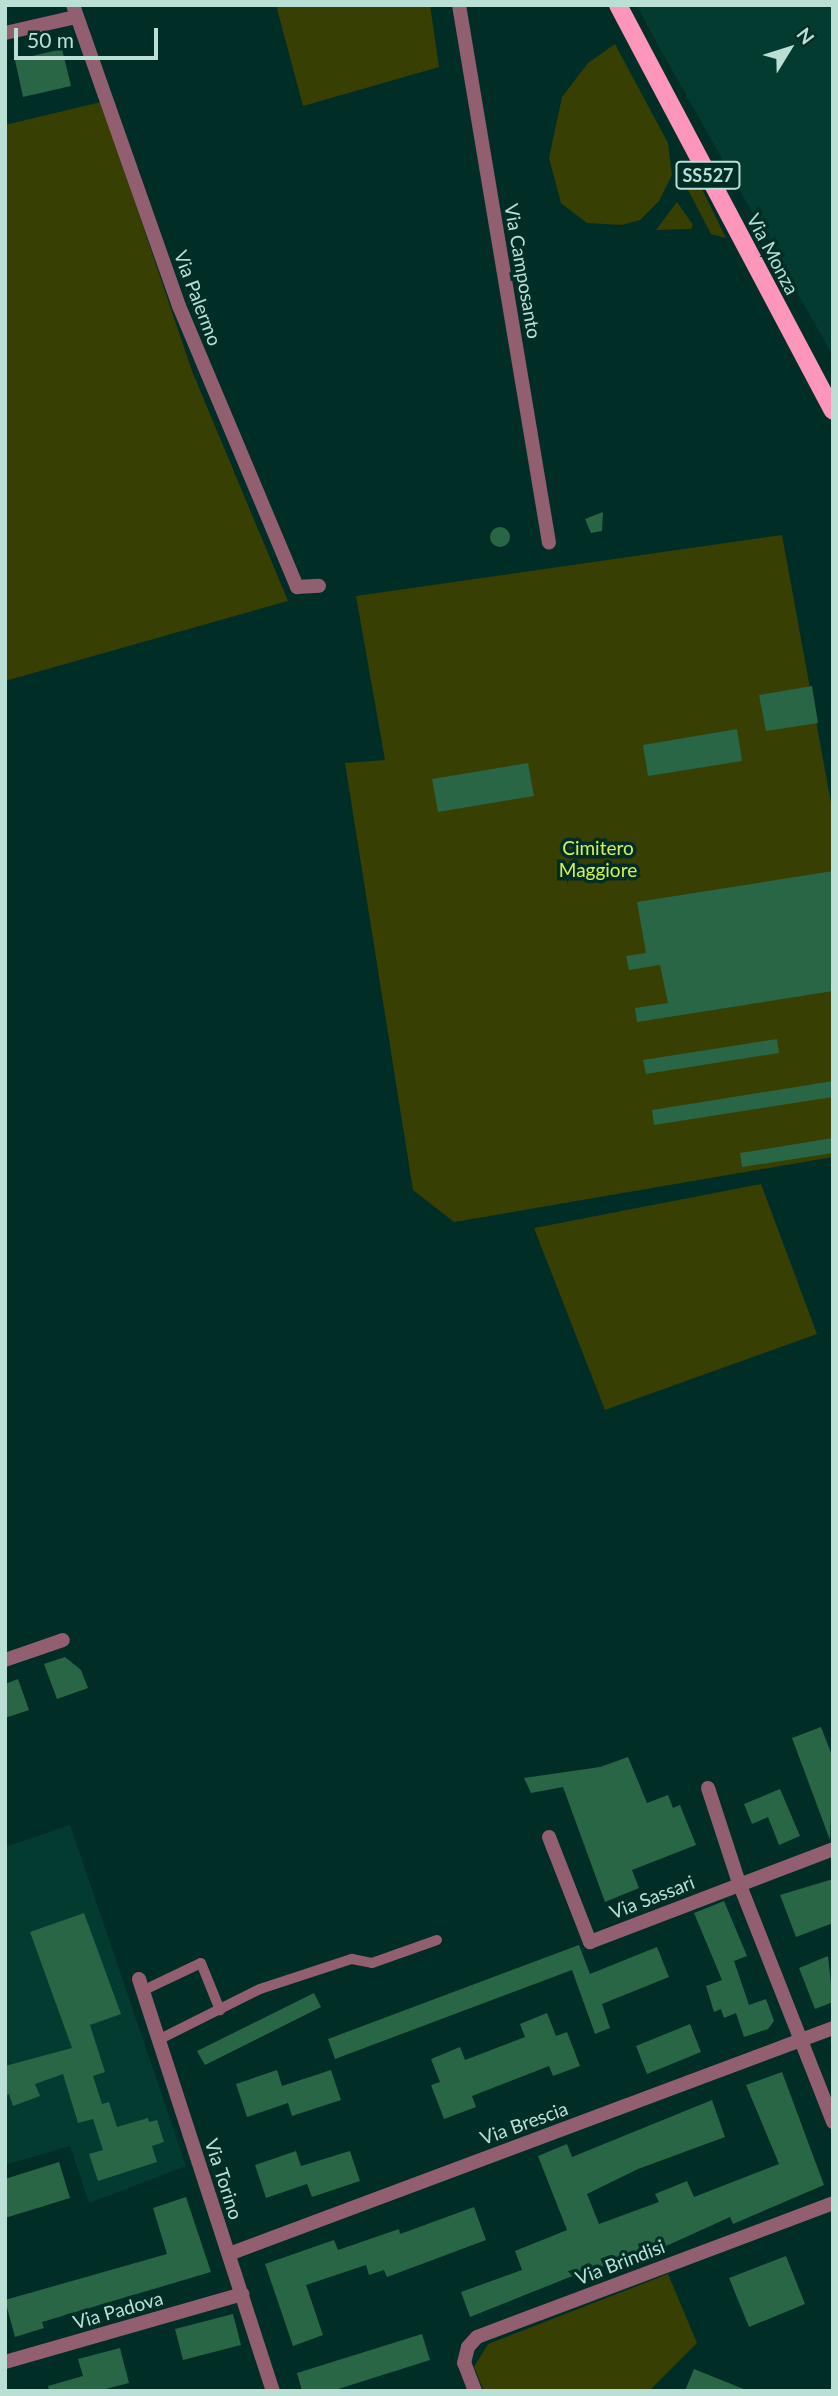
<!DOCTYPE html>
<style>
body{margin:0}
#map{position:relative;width:838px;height:2396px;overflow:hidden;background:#002e26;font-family:Lato,sans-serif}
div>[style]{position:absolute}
.built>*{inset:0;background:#043b31}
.green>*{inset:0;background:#373f03}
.building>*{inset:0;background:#286646}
.round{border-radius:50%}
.lane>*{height:10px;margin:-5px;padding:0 5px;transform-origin:5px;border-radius:5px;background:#915f70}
.street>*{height:14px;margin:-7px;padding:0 7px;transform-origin:7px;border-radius:7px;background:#915f70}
.primary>*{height:18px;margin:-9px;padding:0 9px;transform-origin:9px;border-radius:9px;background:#fe96bb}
span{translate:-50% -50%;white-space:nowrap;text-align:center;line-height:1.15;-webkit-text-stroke:7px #002e26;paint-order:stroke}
.shield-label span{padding:2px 5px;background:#002e26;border:2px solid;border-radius:5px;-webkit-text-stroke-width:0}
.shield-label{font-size:18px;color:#bae0d6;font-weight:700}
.street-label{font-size:19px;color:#bae0d6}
.park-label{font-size:19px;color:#d8f14f}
.frame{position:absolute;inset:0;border:7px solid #bae0d6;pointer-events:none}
.north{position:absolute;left:754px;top:14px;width:70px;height:70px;-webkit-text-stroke:5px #002e26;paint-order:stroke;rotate:52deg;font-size:19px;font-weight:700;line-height:28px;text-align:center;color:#bae0d6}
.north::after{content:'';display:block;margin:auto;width:24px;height:32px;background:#bae0d6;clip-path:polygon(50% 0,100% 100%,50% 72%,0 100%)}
.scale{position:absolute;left:14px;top:28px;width:144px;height:32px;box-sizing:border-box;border:4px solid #bae0d6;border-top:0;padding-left:9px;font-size:21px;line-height:24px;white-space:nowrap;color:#bae0d6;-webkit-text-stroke:5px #002e26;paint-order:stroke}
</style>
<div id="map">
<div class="built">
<div style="clip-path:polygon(637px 5px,833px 5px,833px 356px,649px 29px)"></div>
<div style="clip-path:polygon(70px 1825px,186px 2166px,89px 2203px,70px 2146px,5px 2165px,5px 1847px)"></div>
</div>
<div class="green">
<div style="clip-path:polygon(276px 5px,430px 5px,439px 67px,303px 106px)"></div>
<div style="clip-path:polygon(615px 44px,668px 143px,672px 175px,659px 201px,640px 220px,622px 225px,587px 223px,561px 203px,549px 158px,562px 97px,588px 63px)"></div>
<div style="clip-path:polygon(101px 102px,192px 371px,288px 601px,5px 681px,5px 125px)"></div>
<div style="clip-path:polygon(689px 171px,693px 171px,726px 238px,711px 234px,685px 184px)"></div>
<div style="clip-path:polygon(677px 202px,693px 225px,691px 229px,656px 230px)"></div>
<div style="clip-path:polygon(782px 535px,833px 814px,833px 1157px,454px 1222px,413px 1190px,345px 763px,385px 760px,356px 596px)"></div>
<div style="clip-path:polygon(761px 1184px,817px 1334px,605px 1410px,534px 1228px)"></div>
<div style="clip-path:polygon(668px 2274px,697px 2343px,649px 2391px,484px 2391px,474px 2367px,488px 2344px)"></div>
</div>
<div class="building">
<div style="clip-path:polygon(62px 49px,71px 86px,23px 97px,15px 60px)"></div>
<div style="clip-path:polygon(603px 512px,602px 531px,591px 533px,585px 519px)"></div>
<div class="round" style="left:490px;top:527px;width:20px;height:20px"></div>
<div style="clip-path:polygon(812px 686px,818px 723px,766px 731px,759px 695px)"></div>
<div style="clip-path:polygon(737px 729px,742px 761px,648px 776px,643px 745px)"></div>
<div style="clip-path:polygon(528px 763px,534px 796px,438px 812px,432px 779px)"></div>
<div style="clip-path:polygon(833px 871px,833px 991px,637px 1022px,635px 1008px,668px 1003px,660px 965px,629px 970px,626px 956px,646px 953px,637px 902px)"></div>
<div style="clip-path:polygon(777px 1039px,779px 1053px,646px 1074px,643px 1060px)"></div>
<div style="clip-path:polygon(833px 1081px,833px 1097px,654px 1125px,652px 1110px)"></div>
<div style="clip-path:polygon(833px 1138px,833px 1153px,742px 1167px,740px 1153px)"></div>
<div style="clip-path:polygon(65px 1657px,81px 1670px,88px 1688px,57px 1699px,44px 1664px)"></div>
<div style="clip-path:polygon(18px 1679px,29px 1710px,5px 1718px,5px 1684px)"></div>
<div style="clip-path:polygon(821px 1727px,833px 1758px,830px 1840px,792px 1738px)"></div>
<div style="clip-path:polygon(628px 1757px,647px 1803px,668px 1795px,673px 1808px,680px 1805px,696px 1845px,632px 1870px,639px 1888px,605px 1902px,563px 1787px,531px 1793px,524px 1778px,600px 1767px)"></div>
<div style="clip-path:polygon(780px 1789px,800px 1836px,779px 1845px,768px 1817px,752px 1824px,744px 1804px)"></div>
<div style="clip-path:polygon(833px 1879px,833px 1923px,796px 1937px,780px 1895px)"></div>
<div style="clip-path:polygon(724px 1901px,747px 1956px,734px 1961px,749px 2005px,766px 1999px,774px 2021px,768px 2029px,744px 2037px,736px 2013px,724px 2018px,721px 2009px,714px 2012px,706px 1986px,722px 1980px,694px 1913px)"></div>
<div style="clip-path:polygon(84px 1913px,121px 2014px,90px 2025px,105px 2072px,93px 2076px,102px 2104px,109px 2102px,117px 2127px,148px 2118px,149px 2122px,157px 2120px,164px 2142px,152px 2146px,157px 2162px,98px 2181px,89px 2154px,103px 2150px,93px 2119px,78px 2123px,63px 2074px,35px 2084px,40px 2096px,13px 2106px,9px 2094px,5px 2096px,5px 2066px,72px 2048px,30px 1932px)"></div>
<div style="clip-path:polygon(579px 1945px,590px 1974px,657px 1947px,669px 1977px,602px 2004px,610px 2028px,595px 2034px,572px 1970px,335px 2059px,328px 2039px)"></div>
<div style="clip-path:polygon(828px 1956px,833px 2002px,815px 2009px,799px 1968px)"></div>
<div style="clip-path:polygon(314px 1993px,321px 2007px,205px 2065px,197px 2051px)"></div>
<div style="clip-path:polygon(547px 2013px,556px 2036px,567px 2032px,580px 2066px,553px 2076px,549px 2066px,472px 2096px,476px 2107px,444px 2119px,431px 2085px,440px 2082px,431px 2059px,460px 2047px,465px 2060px,525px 2037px,520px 2024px)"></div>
<div style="clip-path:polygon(690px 2024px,701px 2052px,647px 2074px,636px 2046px)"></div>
<div style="clip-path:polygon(277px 2070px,282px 2086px,331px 2070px,341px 2100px,292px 2116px,288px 2103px,247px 2117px,236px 2084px)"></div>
<div style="clip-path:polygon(782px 2072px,824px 2185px,733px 2224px,730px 2217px,653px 2252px,580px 2273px,470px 2317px,461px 2292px,522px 2270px,515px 2251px,567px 2230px,538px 2156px,567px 2144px,572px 2157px,712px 2100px,725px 2137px,638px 2169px,587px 2194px,599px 2224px,659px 2202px,655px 2194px,687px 2181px,694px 2197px,779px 2164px,746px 2085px)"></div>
<div style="clip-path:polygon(296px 2151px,301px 2166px,350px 2151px,360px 2181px,312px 2197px,307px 2184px,266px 2198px,255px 2165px)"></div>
<div style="clip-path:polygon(59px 2162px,70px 2198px,5px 2218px,5px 2179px)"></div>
<div style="clip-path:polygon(186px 2197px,211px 2272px,42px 2322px,44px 2328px,15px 2337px,5px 2300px,167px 2254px,153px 2208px)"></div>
<div style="clip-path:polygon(474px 2207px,486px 2240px,387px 2277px,384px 2270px,369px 2275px,366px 2265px,306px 2285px,323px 2335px,293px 2346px,265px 2264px,334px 2240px,338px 2250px,399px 2229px,400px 2234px)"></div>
<div style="clip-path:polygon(786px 2256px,805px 2304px,749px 2327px,729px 2278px)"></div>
<div style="clip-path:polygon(233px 2314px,241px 2345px,183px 2360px,175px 2329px)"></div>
<div style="clip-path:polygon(422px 2334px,430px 2360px,332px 2391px,302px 2391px,297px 2373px)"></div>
<div style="clip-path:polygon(120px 2348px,129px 2383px,98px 2391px,49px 2391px,48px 2386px,83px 2376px,78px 2359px)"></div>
<div style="clip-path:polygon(694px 2369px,746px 2390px,746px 2391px,685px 2391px)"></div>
</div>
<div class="lane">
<div style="left:142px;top:1991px;width:65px;rotate:-25.4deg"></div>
<div style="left:201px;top:1963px;width:51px;rotate:68deg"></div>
<div style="left:158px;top:2040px;width:114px;rotate:-26.6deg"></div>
<div style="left:260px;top:1989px;width:97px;rotate:-18.1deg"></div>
<div style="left:352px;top:1959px;width:20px;rotate:11deg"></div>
<div style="left:372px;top:1963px;width:69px;rotate:-19.5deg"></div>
</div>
<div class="street">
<div style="left:73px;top:5px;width:319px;rotate:70.6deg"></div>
<div style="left:179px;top:306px;width:305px;rotate:67.2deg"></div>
<div style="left:297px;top:587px;width:22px;rotate:-3deg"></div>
<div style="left:459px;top:5px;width:545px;rotate:80.5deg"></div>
<div style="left:5px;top:33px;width:73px;rotate:-12.7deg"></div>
<div style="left:5px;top:1660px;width:61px;rotate:-19deg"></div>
<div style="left:708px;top:1788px;width:100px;rotate:71.9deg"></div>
<div style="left:739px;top:1883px;width:257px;rotate:68.5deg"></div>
<div style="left:549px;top:1837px;width:113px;rotate:68.7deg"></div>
<div style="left:590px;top:1942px;width:260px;rotate:-20.9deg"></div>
<div style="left:139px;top:1979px;width:433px;rotate:72deg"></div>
<div style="left:229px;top:2254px;width:645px;rotate:-20.51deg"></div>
<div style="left:5px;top:2362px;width:247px;rotate:-16deg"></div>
<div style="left:475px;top:2391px;width:30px;rotate:-111deg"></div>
<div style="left:464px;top:2363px;width:16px;rotate:-76deg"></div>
<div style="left:468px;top:2347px;width:13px;rotate:-48deg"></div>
<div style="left:477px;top:2337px;width:380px;rotate:-20.6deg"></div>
</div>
<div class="primary">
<div style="left:618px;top:5px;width:459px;rotate:62.1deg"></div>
</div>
<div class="shield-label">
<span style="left:708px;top:175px">SS527</span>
</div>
<div class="street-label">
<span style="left:773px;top:254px;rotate:62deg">Via Monza</span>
<span style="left:523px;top:271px;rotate:80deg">Via Camposanto</span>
<span style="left:198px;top:298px;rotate:69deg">Via Palermo</span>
<span style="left:652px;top:1897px;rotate:-21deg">Via Sassari</span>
<span style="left:524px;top:2123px;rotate:-20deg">Via Brescia</span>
<span style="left:224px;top:2179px;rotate:72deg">Via Torino</span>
<span style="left:620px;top:2262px;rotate:-21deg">Via Brindisi</span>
<span style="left:118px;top:2310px;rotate:-16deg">Via Padova</span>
</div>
<div class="park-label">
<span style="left:598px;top:859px">Cimitero<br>Maggiore</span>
</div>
<div class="frame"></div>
<div class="north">N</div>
<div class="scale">50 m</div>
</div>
